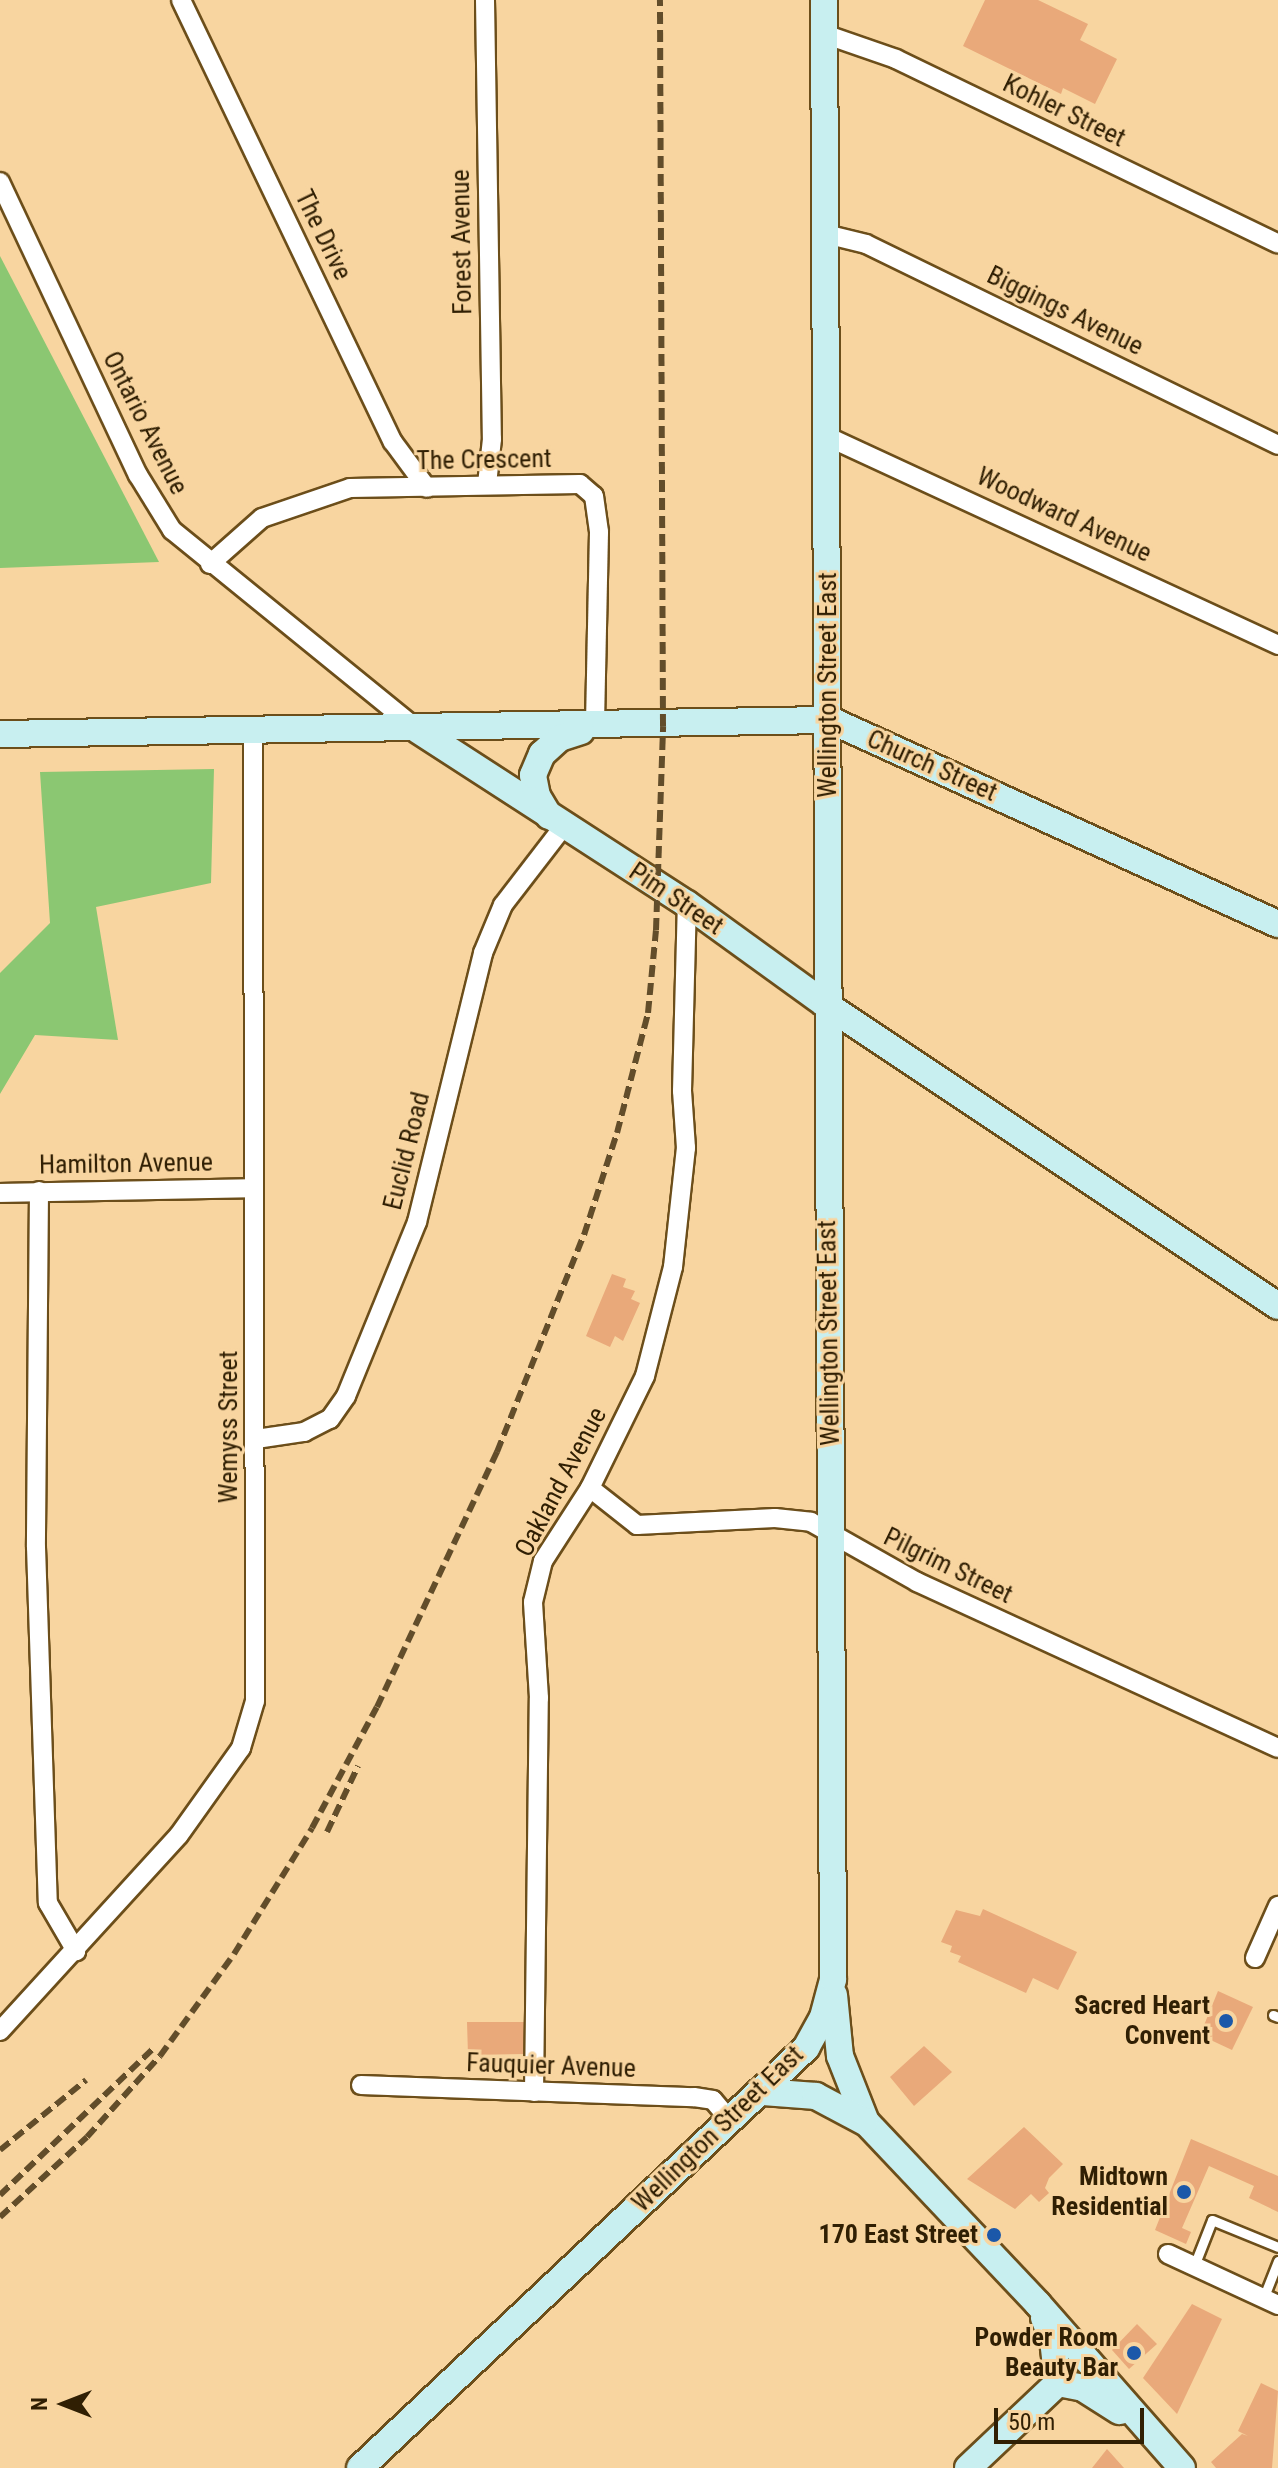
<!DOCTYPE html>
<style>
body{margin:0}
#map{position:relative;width:1278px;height:2468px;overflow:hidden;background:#f8d5a0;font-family:"Roboto Condensed",sans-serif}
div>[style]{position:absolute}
.green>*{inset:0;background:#8bc772}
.building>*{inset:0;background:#e9a97a}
.roads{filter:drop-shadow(2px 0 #6c4e1a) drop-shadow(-2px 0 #6c4e1a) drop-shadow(0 2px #6c4e1a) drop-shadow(0 -2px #6c4e1a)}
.lane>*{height:9px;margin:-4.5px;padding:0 4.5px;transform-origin:4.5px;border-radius:4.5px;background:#fff}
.street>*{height:18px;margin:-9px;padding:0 9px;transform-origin:9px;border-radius:9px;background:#fff}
.secondary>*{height:26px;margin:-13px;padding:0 13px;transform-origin:13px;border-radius:13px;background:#c8eff0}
.rail>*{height:6px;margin-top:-3px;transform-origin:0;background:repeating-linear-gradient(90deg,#624d2a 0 12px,transparent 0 18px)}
.dots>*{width:22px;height:22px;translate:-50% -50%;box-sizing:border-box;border:4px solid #f8d5a0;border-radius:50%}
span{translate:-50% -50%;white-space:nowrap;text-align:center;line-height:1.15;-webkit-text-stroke:6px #f8d5a0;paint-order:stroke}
.street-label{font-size:26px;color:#301f03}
.poi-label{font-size:26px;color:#301f03;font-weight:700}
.right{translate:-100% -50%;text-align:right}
.north{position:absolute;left:24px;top:2364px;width:80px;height:80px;-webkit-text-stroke:6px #f8d5a0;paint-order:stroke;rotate:270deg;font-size:22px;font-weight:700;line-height:32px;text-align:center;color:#301f03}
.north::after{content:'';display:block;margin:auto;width:28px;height:36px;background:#301f03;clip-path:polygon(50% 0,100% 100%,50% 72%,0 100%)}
.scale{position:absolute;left:994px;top:2408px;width:150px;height:36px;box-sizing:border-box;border:4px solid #301f03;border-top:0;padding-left:10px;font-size:24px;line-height:28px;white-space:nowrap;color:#301f03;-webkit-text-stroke:6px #f8d5a0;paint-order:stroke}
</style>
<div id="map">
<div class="green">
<div style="clip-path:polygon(0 256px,159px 562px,0 568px)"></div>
<div style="clip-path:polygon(214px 769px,211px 883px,96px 907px,118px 1040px,35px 1035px,0 1094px,0 973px,50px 923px,40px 772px)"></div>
</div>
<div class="building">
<div style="clip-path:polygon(985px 0,1038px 0,1088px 24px,1080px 40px,1117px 59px,1095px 104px,1063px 88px,1061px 94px,963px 46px)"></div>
<div style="clip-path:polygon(612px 1274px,626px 1279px,623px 1287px,635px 1291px,631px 1299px,640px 1303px,623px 1341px,615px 1336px,610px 1347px,586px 1336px)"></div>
<div style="clip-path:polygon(983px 1909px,1077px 1952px,1058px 1990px,1033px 1978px,1026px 1993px,958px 1962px,961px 1956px,950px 1952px,952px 1946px,941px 1942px,956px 1910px,980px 1916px)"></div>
<div style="clip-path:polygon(1218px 1991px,1253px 2007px,1232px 2050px,1200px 2035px)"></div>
<div style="clip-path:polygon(467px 2022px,525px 2022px,526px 2054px,468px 2055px)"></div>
<div style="clip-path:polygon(924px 2046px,952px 2072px,914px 2106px,890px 2077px)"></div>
<div style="clip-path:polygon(1024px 2127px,1063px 2164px,1049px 2178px,1045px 2188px,1049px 2193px,1039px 2202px,1031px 2194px,1015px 2209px,967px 2179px)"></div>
<div style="clip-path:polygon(1191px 2139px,1278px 2176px,1278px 2212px,1249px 2198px,1254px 2186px,1209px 2166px,1182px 2228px,1191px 2232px,1186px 2244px,1155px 2230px)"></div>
<div style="clip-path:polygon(1192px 2304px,1222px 2319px,1177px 2414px,1143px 2378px)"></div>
<div style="clip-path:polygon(1137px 2324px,1157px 2344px,1129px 2369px,1112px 2350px)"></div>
<div style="clip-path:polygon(1261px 2383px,1278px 2391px,1272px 2468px,1216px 2468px,1211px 2462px,1242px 2434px,1248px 2436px,1238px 2431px)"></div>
<div style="clip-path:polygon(1107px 2449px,1124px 2468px,1092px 2468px)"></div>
</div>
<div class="roads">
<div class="lane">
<div style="left:1273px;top:2015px;width:5px;rotate:22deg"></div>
<div style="left:1194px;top:2266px;width:49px;rotate:-68.6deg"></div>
<div style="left:1212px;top:2220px;width:71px;rotate:22.2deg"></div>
<div style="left:1263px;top:2299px;width:41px;rotate:-68.5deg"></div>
</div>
<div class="street">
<div style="left:181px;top:0;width:490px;rotate:64.4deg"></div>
<div style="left:393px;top:442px;width:57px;rotate:53.5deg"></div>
<div style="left:485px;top:0;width:439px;rotate:89.1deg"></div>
<div style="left:492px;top:439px;width:45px;rotate:96.3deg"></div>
<div style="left:824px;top:34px;width:76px;rotate:19.1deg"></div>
<div style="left:896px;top:59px;width:424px;rotate:25.8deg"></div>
<div style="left:0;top:182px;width:324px;rotate:64.8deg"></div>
<div style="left:138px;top:475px;width:65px;rotate:58.3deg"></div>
<div style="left:172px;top:530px;width:314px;rotate:39.1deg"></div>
<div style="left:825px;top:234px;width:42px;rotate:13.7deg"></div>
<div style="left:866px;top:244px;width:458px;rotate:26deg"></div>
<div style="left:826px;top:436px;width:498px;rotate:24.8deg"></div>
<div style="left:210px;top:564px;width:69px;rotate:-41.5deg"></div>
<div style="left:262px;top:518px;width:93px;rotate:-18.8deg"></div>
<div style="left:350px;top:488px;width:230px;rotate:-1deg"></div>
<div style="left:580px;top:484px;width:18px;rotate:41deg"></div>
<div style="left:594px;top:496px;width:36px;rotate:82deg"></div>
<div style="left:599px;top:532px;width:194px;rotate:91.2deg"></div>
<div style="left:39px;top:1191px;width:356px;rotate:90.5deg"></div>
<div style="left:36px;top:1547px;width:356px;rotate:88.1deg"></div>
<div style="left:48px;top:1903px;width:56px;rotate:59.7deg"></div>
<div style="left:0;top:1193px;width:254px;rotate:-1.1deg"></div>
<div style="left:256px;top:1439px;width:49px;rotate:-8.3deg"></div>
<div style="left:304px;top:1432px;width:29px;rotate:-27deg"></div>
<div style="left:330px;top:1419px;width:28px;rotate:-55deg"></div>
<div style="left:346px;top:1396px;width:188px;rotate:-67.8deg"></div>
<div style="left:417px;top:1222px;width:277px;rotate:-76.2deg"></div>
<div style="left:483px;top:953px;width:52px;rotate:-67.4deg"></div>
<div style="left:503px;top:905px;width:98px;rotate:-52.4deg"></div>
<div style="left:590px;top:1488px;width:60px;rotate:38.2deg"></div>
<div style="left:637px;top:1525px;width:138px;rotate:-2.9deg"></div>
<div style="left:775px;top:1518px;width:36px;rotate:6deg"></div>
<div style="left:811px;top:1522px;width:122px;rotate:29.5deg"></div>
<div style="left:917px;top:1582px;width:397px;rotate:24.7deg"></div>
<div style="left:1255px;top:1958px;width:57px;rotate:-66.1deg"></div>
<div style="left:0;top:2031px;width:265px;rotate:-47.6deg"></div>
<div style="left:179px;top:1835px;width:107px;rotate:-54.5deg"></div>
<div style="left:241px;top:1748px;width:49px;rotate:-73.4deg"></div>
<div style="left:255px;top:1701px;width:969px;rotate:-90.12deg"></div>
<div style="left:361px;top:2085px;width:333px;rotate:2.1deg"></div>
<div style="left:694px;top:2097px;width:19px;rotate:9deg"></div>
<div style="left:713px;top:2100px;width:26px;rotate:50deg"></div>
<div style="left:534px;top:2092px;width:394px;rotate:-89.3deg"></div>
<div style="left:539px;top:1698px;width:96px;rotate:-93.6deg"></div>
<div style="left:533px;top:1602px;width:42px;rotate:-76.3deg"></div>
<div style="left:543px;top:1561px;width:87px;rotate:-57.2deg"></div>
<div style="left:590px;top:1488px;width:125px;rotate:-63.8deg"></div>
<div style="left:645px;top:1376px;width:113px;rotate:-75.6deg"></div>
<div style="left:673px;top:1267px;width:120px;rotate:-83.8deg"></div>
<div style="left:686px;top:1148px;width:57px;rotate:-94deg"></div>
<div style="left:682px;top:1091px;width:187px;rotate:-88.5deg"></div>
<div style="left:1168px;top:2254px;width:121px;rotate:24.9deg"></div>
</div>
<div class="secondary">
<div style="left:418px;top:730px;width:320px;rotate:32.9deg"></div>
<div style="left:687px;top:904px;width:170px;rotate:35.9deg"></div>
<div style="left:825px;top:1004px;width:544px;rotate:33.69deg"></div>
<div style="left:0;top:734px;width:830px;rotate:-0.97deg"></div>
<div style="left:830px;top:720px;width:492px;rotate:24.5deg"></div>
<div style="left:549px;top:816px;width:23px;rotate:-121deg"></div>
<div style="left:537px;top:796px;width:21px;rotate:-101deg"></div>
<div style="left:533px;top:775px;width:23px;rotate:-67deg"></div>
<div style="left:542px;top:754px;width:24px;rotate:-42deg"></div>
<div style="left:560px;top:738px;width:22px;rotate:-18deg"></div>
<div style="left:834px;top:1995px;width:61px;rotate:84.4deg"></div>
<div style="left:840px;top:2056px;width:71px;rotate:68.5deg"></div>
<div style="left:866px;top:2122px;width:250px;rotate:46.6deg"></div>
<div style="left:1038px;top:2304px;width:218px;rotate:48.7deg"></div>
<div style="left:763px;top:2092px;width:53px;rotate:4.3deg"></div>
<div style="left:816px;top:2096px;width:55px;rotate:28deg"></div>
<div style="left:1044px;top:2318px;width:24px;rotate:68deg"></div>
<div style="left:1053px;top:2340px;width:43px;rotate:83.4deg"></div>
<div style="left:1058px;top:2383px;width:25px;rotate:11deg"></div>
<div style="left:1083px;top:2388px;width:43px;rotate:32.6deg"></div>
<div style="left:360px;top:2468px;width:613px;rotate:-43.28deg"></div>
<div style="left:806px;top:2048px;width:35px;rotate:-61deg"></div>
<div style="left:823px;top:2017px;width:39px;rotate:-75deg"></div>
<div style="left:833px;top:1979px;width:1979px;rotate:-90.26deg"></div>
<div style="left:968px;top:2468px;width:124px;rotate:-43.4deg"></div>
</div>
</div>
<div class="rail">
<div style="left:327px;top:1832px;width:73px;rotate:-64.8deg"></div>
<div style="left:0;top:2150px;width:111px;rotate:-39.1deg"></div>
<div style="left:0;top:2195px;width:214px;rotate:-43.7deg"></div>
<div style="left:0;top:2217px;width:118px;rotate:-42.6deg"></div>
<div style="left:87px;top:2137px;width:109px;rotate:-48deg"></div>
<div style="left:160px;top:2056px;width:126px;rotate:-54deg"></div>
<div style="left:234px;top:1954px;width:148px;rotate:-58.2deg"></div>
<div style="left:312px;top:1828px;width:137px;rotate:-61.8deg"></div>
<div style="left:377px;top:1707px;width:282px;rotate:-64.8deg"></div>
<div style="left:497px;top:1452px;width:234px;rotate:-68.2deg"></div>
<div style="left:584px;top:1235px;width:107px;rotate:-72.1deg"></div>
<div style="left:617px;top:1133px;width:124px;rotate:-75.5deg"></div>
<div style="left:648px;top:1013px;width:83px;rotate:-84.5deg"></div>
<div style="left:656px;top:930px;width:204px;rotate:-88deg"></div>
<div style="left:663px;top:726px;width:726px;rotate:-90.24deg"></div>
</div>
<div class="dots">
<div style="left:1226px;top:2021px;background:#1b58a9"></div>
<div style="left:1184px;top:2192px;background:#1b58a9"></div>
<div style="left:994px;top:2235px;background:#1b58a9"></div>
<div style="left:1134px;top:2353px;background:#1b58a9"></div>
</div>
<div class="street-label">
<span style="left:1064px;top:111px;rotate:26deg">Kohler Street</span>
<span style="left:323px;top:235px;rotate:64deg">The Drive</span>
<span style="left:462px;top:242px;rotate:-91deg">Forest Avenue</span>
<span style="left:1065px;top:311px;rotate:26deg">Biggings Avenue</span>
<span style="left:145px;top:423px;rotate:63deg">Ontario Avenue</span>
<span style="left:484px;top:460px;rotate:-1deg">The Crescent</span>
<span style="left:1064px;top:515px;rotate:25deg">Woodward Avenue</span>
<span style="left:828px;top:685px;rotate:-90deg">Wellington Street East</span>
<span style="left:932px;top:766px;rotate:24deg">Church Street</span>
<span style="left:676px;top:899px;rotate:34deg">Pim Street</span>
<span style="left:407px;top:1151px;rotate:-76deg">Euclid Road</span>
<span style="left:126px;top:1164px;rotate:-1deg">Hamilton Avenue</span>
<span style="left:829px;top:1333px;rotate:-91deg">Wellington Street East</span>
<span style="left:229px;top:1427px;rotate:-90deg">Wemyss Street</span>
<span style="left:561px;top:1482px;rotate:-62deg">Oakland Avenue</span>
<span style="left:948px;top:1566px;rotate:26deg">Pilgrim Street</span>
<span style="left:551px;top:2066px;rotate:2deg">Fauquier Avenue</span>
<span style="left:718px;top:2129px;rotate:-44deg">Wellington Street East</span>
</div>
<div class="poi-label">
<span class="right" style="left:1210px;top:2021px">Sacred Heart<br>Convent</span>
<span class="right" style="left:1168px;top:2192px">Midtown<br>Residential</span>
<span class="right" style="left:978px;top:2235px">170 East Street</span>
<span class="right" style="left:1118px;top:2353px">Powder Room<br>Beauty Bar</span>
</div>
<div class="north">N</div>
<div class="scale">50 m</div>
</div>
